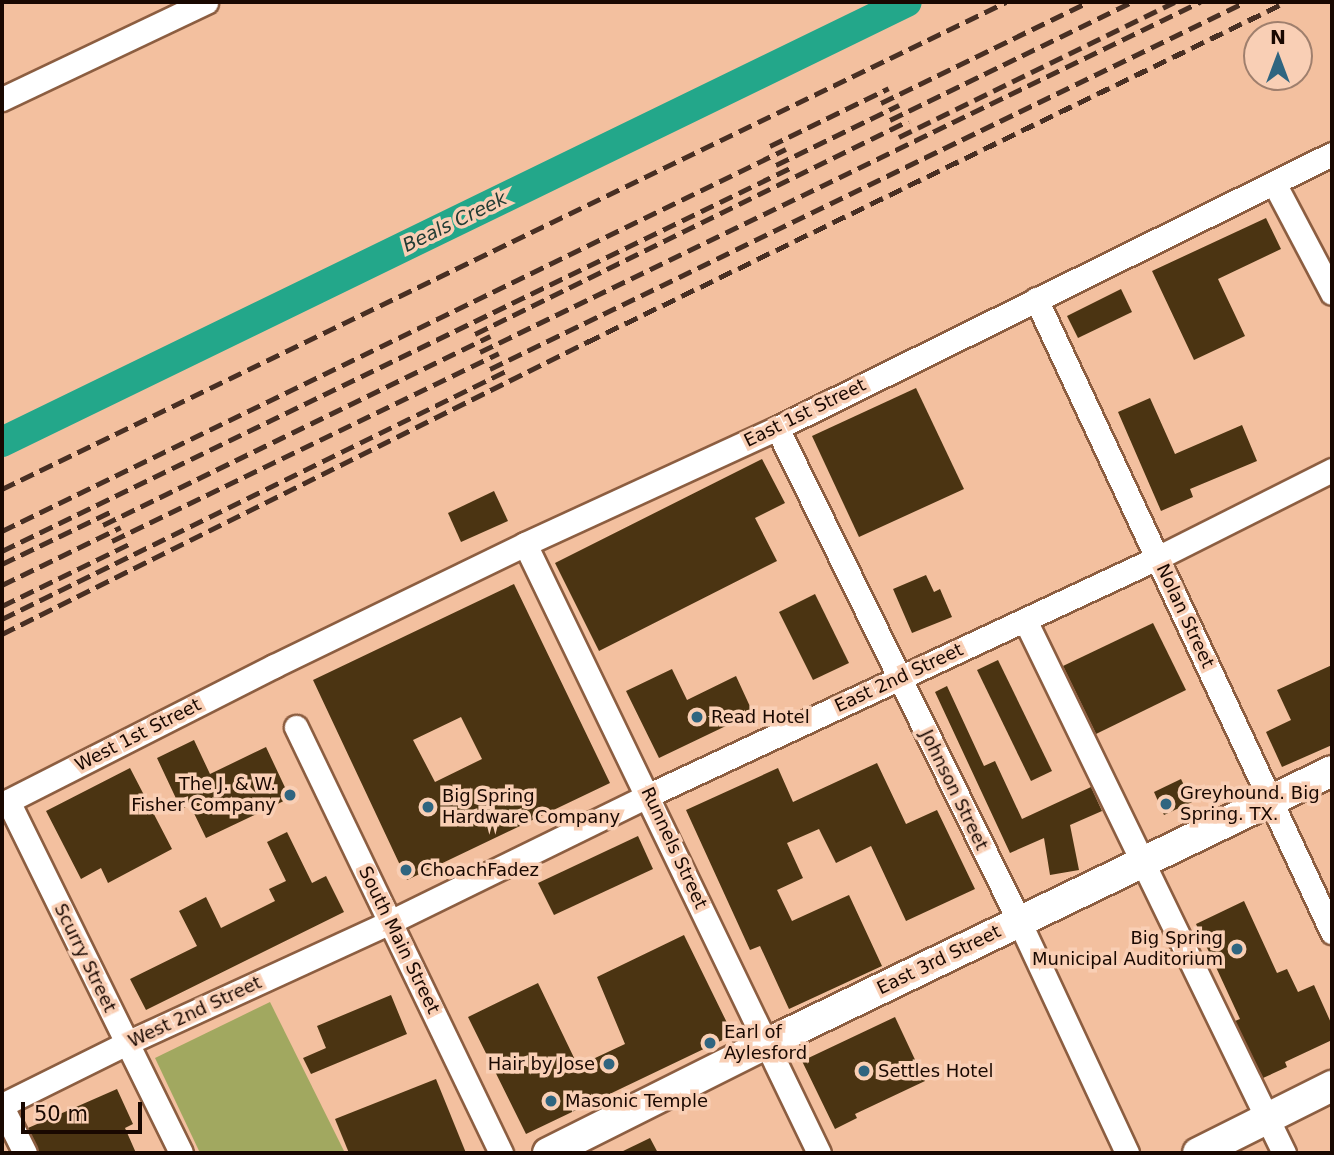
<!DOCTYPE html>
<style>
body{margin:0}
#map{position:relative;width:1334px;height:1155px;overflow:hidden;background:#f3c09f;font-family:"DejaVu Sans",sans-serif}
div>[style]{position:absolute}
.green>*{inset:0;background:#a1a860}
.river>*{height:30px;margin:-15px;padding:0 15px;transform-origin:15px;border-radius:15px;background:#23a78a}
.building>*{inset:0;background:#4b3412}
.roads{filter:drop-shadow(2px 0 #8c5e41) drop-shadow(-2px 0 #8c5e41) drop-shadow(0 2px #8c5e41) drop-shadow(0 -2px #8c5e41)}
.minor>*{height:23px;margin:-11.5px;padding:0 11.5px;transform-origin:11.5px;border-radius:11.5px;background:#fff}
.major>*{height:30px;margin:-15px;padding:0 15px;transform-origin:15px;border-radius:15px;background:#fff}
.rail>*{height:5px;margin-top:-2.5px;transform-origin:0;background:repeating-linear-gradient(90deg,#482f23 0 14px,transparent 0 21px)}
.dots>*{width:19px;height:19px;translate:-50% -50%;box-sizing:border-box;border:4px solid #f9cfb5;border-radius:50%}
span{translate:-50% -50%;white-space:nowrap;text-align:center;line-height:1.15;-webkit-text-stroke:7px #f9cfb5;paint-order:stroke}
.street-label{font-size:18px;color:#190801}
.poi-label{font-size:18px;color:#190801}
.left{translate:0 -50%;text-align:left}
.right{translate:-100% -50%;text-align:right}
.water-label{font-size:19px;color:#223c34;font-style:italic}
.frame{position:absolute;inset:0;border:4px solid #190801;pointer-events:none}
.north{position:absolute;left:1243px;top:21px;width:70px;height:70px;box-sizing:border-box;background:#f9cfb5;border:2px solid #9f7f6d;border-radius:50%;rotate:0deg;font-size:19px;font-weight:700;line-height:28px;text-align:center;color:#190801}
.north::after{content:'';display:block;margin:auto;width:24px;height:32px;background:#2f6580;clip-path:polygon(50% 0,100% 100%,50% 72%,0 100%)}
.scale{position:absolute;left:21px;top:1102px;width:121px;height:32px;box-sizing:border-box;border:4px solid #190801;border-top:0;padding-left:9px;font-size:21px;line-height:24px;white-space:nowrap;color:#190801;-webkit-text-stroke:5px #f9cfb5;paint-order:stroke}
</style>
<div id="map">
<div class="green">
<div style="clip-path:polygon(270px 1002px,345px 1153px,200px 1153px,155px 1058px)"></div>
</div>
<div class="river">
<div style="left:2px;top:442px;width:1006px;rotate:-25.93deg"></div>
</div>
<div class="building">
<div style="clip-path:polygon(1266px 218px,1281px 249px,1218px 279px,1245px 336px,1194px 360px,1152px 271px)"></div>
<div style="clip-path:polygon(1121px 289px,1132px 312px,1078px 338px,1067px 316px)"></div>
<div style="clip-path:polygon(916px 388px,964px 489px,859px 537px,812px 436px)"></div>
<div style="clip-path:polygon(1150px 398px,1175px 454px,1242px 425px,1257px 461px,1190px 489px,1193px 497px,1161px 511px,1118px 412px)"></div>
<div style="clip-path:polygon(762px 459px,785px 503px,755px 518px,777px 561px,599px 651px,555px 563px)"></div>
<div style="clip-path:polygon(494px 491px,508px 521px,461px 542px,448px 513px)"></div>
<div style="clip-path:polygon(926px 575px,934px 592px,940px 589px,952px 617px,912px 633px,893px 589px)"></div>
<div style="clip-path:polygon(evenodd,514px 584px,610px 783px,407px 880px,313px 680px,514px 584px,461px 717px,482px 759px,435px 782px,413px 740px,461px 717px)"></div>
<div style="clip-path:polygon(815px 594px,849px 663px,813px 680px,779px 612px)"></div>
<div style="clip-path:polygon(1153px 623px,1186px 690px,1096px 734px,1063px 666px)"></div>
<div style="clip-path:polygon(998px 660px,1052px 771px,1031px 781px,977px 670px)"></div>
<div style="clip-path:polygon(1332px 665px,1332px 745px,1282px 767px,1266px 732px,1291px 720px,1277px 690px)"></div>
<div style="clip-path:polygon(672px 669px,687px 700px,736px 676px,753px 713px,659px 758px,626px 691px)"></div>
<div style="clip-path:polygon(947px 686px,984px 766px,995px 761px,1022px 819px,1091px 787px,1102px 811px,1070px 825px,1079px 870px,1050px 875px,1044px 838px,1010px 853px,935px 692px)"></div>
<div style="clip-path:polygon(194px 740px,210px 774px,266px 747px,290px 798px,206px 838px,190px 805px,181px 809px,157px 758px)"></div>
<div style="clip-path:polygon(877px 763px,906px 824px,937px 810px,975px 889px,906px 921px,871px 846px,836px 863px,819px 829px,787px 843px,803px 878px,777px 890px,792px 921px,849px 895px,882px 966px,789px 1009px,760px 946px,750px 950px,686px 810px,778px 768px,793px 802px)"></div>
<div style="clip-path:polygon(130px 768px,172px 849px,108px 883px,101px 868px,81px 879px,46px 811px)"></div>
<div style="clip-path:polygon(1181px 779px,1192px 802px,1164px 815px,1154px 792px)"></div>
<div style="clip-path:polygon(287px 832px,312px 883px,326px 876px,344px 912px,146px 1010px,130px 979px,197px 946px,179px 911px,206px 897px,221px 928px,275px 901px,269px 889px,286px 881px,267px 842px)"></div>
<div style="clip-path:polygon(638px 836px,653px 869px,554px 915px,538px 883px)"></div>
<div style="clip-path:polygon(1244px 901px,1277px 973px,1287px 969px,1298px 992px,1314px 985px,1332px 1025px,1332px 1040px,1285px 1062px,1287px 1067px,1263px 1078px,1235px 1021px,1240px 1019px,1196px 924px)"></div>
<div style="clip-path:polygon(684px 935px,733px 1035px,526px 1134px,468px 1017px,538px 983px,578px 1066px,625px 1044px,597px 977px)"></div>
<div style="clip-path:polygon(391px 995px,407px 1034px,311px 1074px,303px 1058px,326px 1048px,317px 1026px)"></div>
<div style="clip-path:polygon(895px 1017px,925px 1081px,855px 1114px,857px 1118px,835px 1129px,802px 1061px)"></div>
<div style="clip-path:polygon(436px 1079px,466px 1153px,349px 1153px,335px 1119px)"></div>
<div style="clip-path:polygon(117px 1089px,133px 1124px,125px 1128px,136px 1153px,39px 1153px,28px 1128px)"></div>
<div style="clip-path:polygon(650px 1138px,658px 1153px,619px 1153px)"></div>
</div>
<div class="roads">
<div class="minor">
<div style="left:2px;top:99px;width:226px;rotate:-25.4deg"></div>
<div style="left:1274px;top:183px;width:124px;rotate:62.2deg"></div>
<div style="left:1036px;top:299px;width:699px;rotate:64.94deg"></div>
<div style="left:777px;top:428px;width:549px;rotate:63.85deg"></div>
<div style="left:1019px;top:921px;width:256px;rotate:65deg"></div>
<div style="left:525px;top:544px;width:676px;rotate:64.23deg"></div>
<div style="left:1025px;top:620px;width:593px;rotate:64.08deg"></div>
<div style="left:296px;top:727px;width:473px;rotate:64.3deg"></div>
<div style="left:8px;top:801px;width:392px;rotate:63.8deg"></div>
<div style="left:2px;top:804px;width:305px;rotate:-26.9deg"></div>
<div style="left:274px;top:666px;width:279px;rotate:-25.9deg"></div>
<div style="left:525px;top:544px;width:277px;rotate:-24.7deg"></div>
<div style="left:777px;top:428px;width:619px;rotate:-26.28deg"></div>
<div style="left:2px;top:1105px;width:140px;rotate:-26.4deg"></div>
<div style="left:127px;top:1043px;width:289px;rotate:-24.7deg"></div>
<div style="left:390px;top:922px;width:288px;rotate:-26.1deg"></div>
<div style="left:649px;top:795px;width:561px;rotate:-25.01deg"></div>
<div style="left:1157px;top:558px;width:196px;rotate:-26.7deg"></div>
<div style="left:2px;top:1107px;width:51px;rotate:63.4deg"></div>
</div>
<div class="major">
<div style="left:548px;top:1153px;width:244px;rotate:-26.6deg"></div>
<div style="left:766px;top:1044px;width:628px;rotate:-25.75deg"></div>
<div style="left:1198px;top:1153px;width:150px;rotate:-26.6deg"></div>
</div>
</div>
<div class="rail">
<div style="left:881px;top:103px;width:230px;rotate:-26deg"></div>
<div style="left:890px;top:120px;width:269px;rotate:-26deg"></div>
<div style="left:899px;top:137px;width:307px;rotate:-26.1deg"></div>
<div style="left:770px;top:146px;width:132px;rotate:-26deg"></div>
<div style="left:776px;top:165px;width:137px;rotate:-26deg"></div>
<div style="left:475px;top:334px;width:483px;rotate:-26.2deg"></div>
<div style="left:480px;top:352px;width:801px;rotate:-25.92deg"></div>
<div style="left:490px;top:369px;width:839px;rotate:-25.92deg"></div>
<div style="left:2px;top:489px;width:1116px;rotate:-25.88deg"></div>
<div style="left:103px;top:525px;width:431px;rotate:-26deg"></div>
<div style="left:2px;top:531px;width:872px;rotate:-25.98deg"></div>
<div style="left:112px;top:541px;width:430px;rotate:-25.9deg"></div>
<div style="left:2px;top:551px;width:878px;rotate:-25.92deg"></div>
<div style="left:2px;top:564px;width:120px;rotate:-25.7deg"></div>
<div style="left:2px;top:585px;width:132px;rotate:-26deg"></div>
<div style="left:2px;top:606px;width:144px;rotate:-26deg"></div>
<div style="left:2px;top:619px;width:562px;rotate:-26.2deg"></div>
<div style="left:2px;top:634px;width:654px;rotate:-26.53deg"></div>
<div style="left:587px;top:342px;width:777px;rotate:-25.94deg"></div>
</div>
<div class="dots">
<div style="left:697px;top:717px;background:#2f6580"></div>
<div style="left:290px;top:795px;background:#2f6580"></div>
<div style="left:1166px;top:804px;background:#2f6580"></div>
<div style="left:428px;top:807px;background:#2f6580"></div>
<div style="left:406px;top:870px;background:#2f6580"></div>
<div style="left:1237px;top:949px;background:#2f6580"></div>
<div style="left:710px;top:1043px;background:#2f6580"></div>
<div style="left:609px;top:1064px;background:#2f6580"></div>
<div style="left:864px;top:1071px;background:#2f6580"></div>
<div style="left:551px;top:1101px;background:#2f6580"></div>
</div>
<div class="street-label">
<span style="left:805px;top:413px;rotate:-26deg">East 1st Street</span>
<span style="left:1185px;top:616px;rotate:65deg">Nolan Street</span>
<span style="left:899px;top:678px;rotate:-25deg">East 2nd Street</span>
<span style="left:138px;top:735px;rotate:-27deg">West 1st Street</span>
<span style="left:954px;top:790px;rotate:64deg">Johnson Street</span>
<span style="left:674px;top:848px;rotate:65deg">Runnels Street</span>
<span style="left:399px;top:940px;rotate:64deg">South Main Street</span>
<span style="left:85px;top:958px;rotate:64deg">Scurry Street</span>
<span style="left:939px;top:960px;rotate:-26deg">East 3rd Street</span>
<span style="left:195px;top:1012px;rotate:-25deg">West 2nd Street</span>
</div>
<div class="poi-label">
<span class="left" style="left:711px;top:717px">Read Hotel</span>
<span class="right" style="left:276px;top:795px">The J. &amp; W.<br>Fisher Company</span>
<span class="left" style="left:1180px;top:804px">Greyhound. Big<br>Spring. TX.</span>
<span class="left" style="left:442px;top:807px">Big Spring<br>Hardware Company</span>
<span class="left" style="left:420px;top:870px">ChoachFadez</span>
<span class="right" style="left:1223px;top:949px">Big Spring<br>Municipal Auditorium</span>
<span class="left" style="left:724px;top:1043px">Earl of<br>Aylesford</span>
<span class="right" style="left:595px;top:1064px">Hair by Jose</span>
<span class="left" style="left:878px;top:1071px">Settles Hotel</span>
<span class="left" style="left:565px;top:1101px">Masonic Temple</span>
</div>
<div class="water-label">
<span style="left:455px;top:222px;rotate:-26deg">Beals Creek</span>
</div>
<div class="frame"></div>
<div class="north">N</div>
<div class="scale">50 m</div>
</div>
